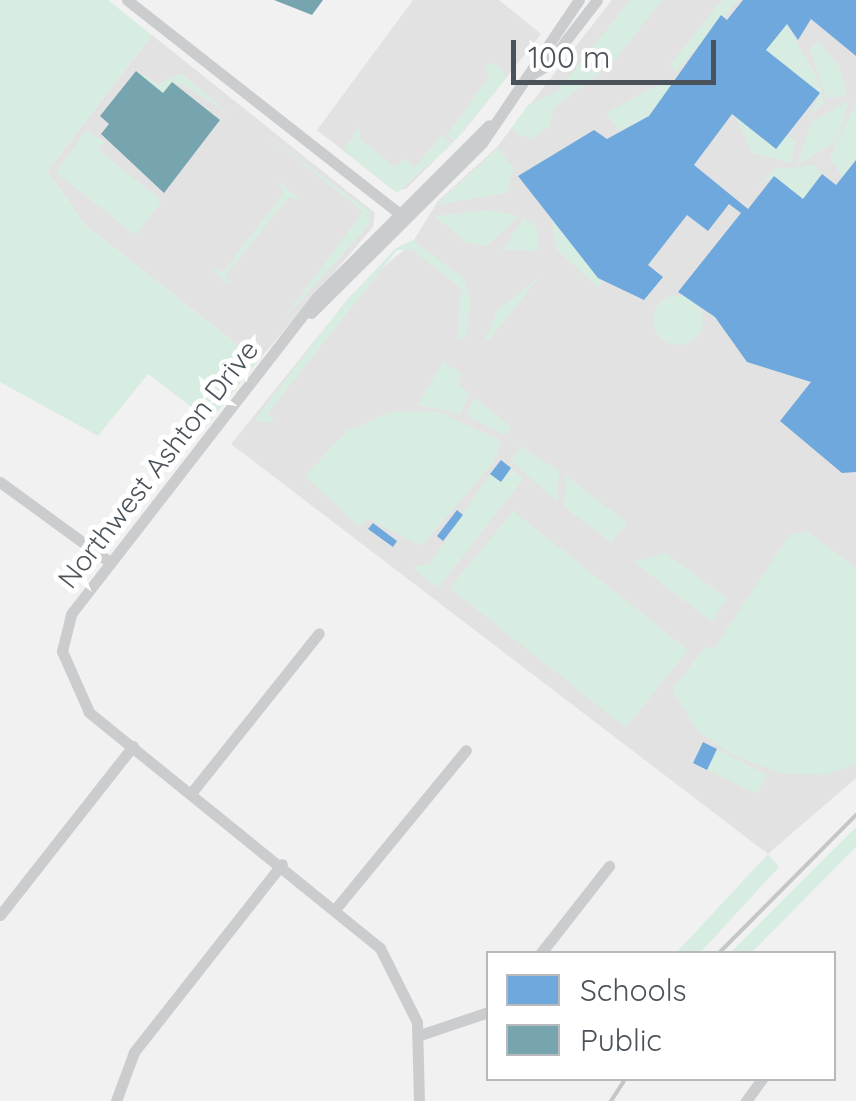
<!DOCTYPE html>
<style>
body{margin:0}
#map{position:relative;width:856px;height:1101px;overflow:hidden;background:#f1f1f1;font-family:Quicksand,sans-serif}
div>[style]{position:absolute}
.education>*{inset:0;background:#e3e2e2}
.green>*{inset:0;background:#d8ede2}
.round{border-radius:50%}
.schools>*{inset:0;background:#6fa8dc}
.public>*{inset:0;background:#76a5af}
.minor>*{height:11px;margin:-5.5px;padding:0 5.5px;transform-origin:5.5px;border-radius:5.5px;background:#cbccce}
.rail>*{height:4px;margin:-2px;padding:0 2px;transform-origin:2px;border-radius:2px;background:#c5c6c8}
span{translate:-50% -50%;white-space:nowrap;text-align:center;line-height:1.15;-webkit-text-stroke:10px #fff;paint-order:stroke}
.street-label{font-size:28px;color:#4a525a}
.legend{position:absolute;left:486px;top:951px;width:350px;height:130px;box-sizing:border-box;background:#fff;border:2px solid #b7babd;margin:0;padding:12px 18px;list-style:none;font-size:30px;color:#4a525a}
.legend li{display:flex;align-items:center;gap:20px;height:50px}
.legend b{width:50px;border:2px solid #b7babd}
.scale{position:absolute;left:511px;top:40px;width:205px;height:45px;box-sizing:border-box;border:5px solid #4a525a;border-top:0;padding-left:12px;font-size:30px;line-height:35px;white-space:nowrap;color:#4a525a;-webkit-text-stroke:8px #fff;paint-order:stroke}
</style>
<div id="map">
<div class="education">
<div style="clip-path:polygon(413px 0,499px 0,541px 34px,464px 131px,406px 189px,393px 190px,317px 130px)"></div>
<div style="clip-path:polygon(612px 0,856px 0,856px 778px,768px 854px,231px 444px,353px 293px,412px 243px,438px 201px,496px 148px)"></div>
<div style="clip-path:polygon(152px 35px,375px 213px,373px 227px,258px 361px,85px 225px,47px 171px)"></div>
</div>
<div class="green">
<div style="clip-path:polygon(0 0,108px 0,152px 35px,47px 171px,85px 225px,258px 361px,210px 421px,148px 374px,98px 436px,0 382px)"></div>
<div style="clip-path:polygon(630px 0,662px 0,611px 65px,553px 108px,550px 126px,531px 139px,518px 135px,512px 127px,528px 105px,558px 91px)"></div>
<div style="clip-path:polygon(722px 0,738px 0,676px 72px,671px 64px)"></div>
<div style="clip-path:polygon(787px 24px,820px 84px,824px 103px,812px 113px,819px 92px,766px 50px)"></div>
<div style="clip-path:polygon(818px 42px,838px 64px,847px 95px,827px 99px,810px 49px)"></div>
<div style="clip-path:polygon(495px 63px,507px 77px,455px 141px,447px 135px,490px 75px,483px 66px)"></div>
<div style="clip-path:polygon(132px 68px,158px 84px,181px 73px,229px 114px,189px 88px,172px 82px,163px 93px)"></div>
<div style="clip-path:polygon(665px 81px,672px 86px,649px 116px,619px 131px,606px 113px)"></div>
<div style="clip-path:polygon(849px 101px,837px 141px,797px 165px,811px 122px)"></div>
<div style="clip-path:polygon(856px 101px,856px 160px,842px 177px,830px 158px)"></div>
<div style="clip-path:polygon(735px 116px,796px 140px,791px 163px,752px 153px)"></div>
<div style="clip-path:polygon(360px 126px,360px 139px,395px 167px,404px 159px,415px 167px,442px 135px,452px 144px,397px 193px,344px 150px)"></div>
<div style="clip-path:polygon(87px 130px,104px 142px,98px 150px,162px 201px,135px 235px,56px 172px)"></div>
<div style="clip-path:polygon(263px 132px,369px 211px,369px 225px,281px 322px,363px 212px)"></div>
<div style="clip-path:polygon(498px 148px,514px 168px,506px 193px,436px 205px)"></div>
<div style="clip-path:polygon(815px 165px,822px 174px,803px 199px,774px 177px,758px 186px,775px 169px)"></div>
<div style="clip-path:polygon(279px 182px,301px 200px,289px 197px,226px 275px,229px 286px,210px 267px,223px 272px,284px 193px)"></div>
<div style="clip-path:polygon(486px 210px,519px 216px,486px 246px,465px 242px,435px 216px)"></div>
<div style="clip-path:polygon(550px 214px,603px 284px,599px 288px,557px 250px)"></div>
<div style="clip-path:polygon(524px 218px,537px 227px,538px 251px,503px 249px)"></div>
<div style="clip-path:polygon(413px 240px,463px 278px,470px 300px,466px 339px,458px 337px,461px 288px,412px 250px,397px 250px,268px 413px,275px 423px,254px 421px,346px 301px,396px 248px)"></div>
<div style="clip-path:polygon(538px 278px,490px 339px,484px 341px,497px 311px)"></div>
<div class="round" style="left:653px;top:295px;width:50px;height:50px"></div>
<div style="clip-path:polygon(443px 362px,462px 374px,458px 384px,469px 393px,460px 414px,418px 405px)"></div>
<div style="clip-path:polygon(474px 397px,511px 427px,505px 435px,467px 416px)"></div>
<div style="clip-path:polygon(392px 412px,440px 412px,501px 441px,493px 463px,421px 546px,367px 518px,360px 527px,305px 476px,347px 431px)"></div>
<div style="clip-path:polygon(514px 442px,559px 471px,557px 501px,511px 461px,520px 448px)"></div>
<div style="clip-path:polygon(497px 463px,491px 474px,500px 482px,511px 468px,523px 479px,438px 588px,411px 567px,430px 564px)"></div>
<div style="clip-path:polygon(566px 476px,627px 523px,611px 542px,564px 507px)"></div>
<div style="clip-path:polygon(513px 511px,688px 650px,626px 728px,450px 588px)"></div>
<div style="clip-path:polygon(808px 532px,856px 568px,856px 764px,824px 775px,779px 773px,730px 753px,698px 731px,672px 690px,706px 646px,713px 650px,790px 534px)"></div>
<div style="clip-path:polygon(665px 553px,727px 598px,712px 622px,634px 562px)"></div>
<div style="clip-path:polygon(717px 749px,767px 775px,757px 794px,707px 770px)"></div>
<div style="clip-path:polygon(856px 827px,856px 847px,751px 953px,730px 953px)"></div>
<div style="clip-path:polygon(768px 854px,779px 867px,700px 953px,676px 953px)"></div>
</div>
<div class="schools">
<div style="clip-path:polygon(743px 0,856px 0,856px 56px,811px 19px,798px 40px,787px 24px,766px 50px,820px 93px,776px 149px,732px 114px,694px 165px,748px 209px,774px 176px,803px 199px,822px 174px,836px 185px,856px 160px,856px 472px,842px 473px,780px 421px,811px 382px,747px 362px,715px 317px,678px 292px,741px 213px,729px 204px,708px 231px,687px 215px,648px 265px,663px 277px,644px 300px,598px 278px,518px 176px,594px 130px,607px 139px,649px 116px,721px 15px,727px 20px)"></div>
<div style="clip-path:polygon(501px 460px,511px 468px,501px 482px,490px 474px)"></div>
<div style="clip-path:polygon(457px 510px,463px 515px,443px 541px,437px 536px)"></div>
<div style="clip-path:polygon(373px 523px,397px 541px,393px 547px,368px 529px)"></div>
<div style="clip-path:polygon(703px 742px,717px 749px,707px 770px,693px 763px)"></div>
</div>
<div class="public">
<div style="clip-path:polygon(274px 0,323px 0,312px 15px)"></div>
<div style="clip-path:polygon(136px 71px,163px 93px,172px 82px,220px 120px,164px 193px,101px 134px,109px 124px,100px 116px)"></div>
</div>
<div class="minor">
<div style="left:127px;top:0;width:342px;rotate:38.1deg"></div>
<div style="left:526px;top:78px;width:23px;rotate:-31deg"></div>
<div style="left:546px;top:66px;width:83px;rotate:-52.3deg"></div>
<div style="left:311px;top:313px;width:241px;rotate:-44.8deg"></div>
<div style="left:482px;top:143px;width:173px;rotate:-55.9deg"></div>
<div style="left:0;top:482px;width:137px;rotate:36.1deg"></div>
<div style="left:192px;top:792px;width:203px;rotate:-51.4deg"></div>
<div style="left:337px;top:907px;width:203px;rotate:-50.6deg"></div>
<div style="left:0;top:915px;width:215px;rotate:-51.8deg"></div>
<div style="left:540px;top:954px;width:112px;rotate:-51.9deg"></div>
<div style="left:420px;top:1035px;width:72px;rotate:-18.7deg"></div>
<div style="left:116px;top:1101px;width:52px;rotate:-69.8deg"></div>
<div style="left:134px;top:1052px;width:239px;rotate:-51.8deg"></div>
<div style="left:419px;top:1101px;width:79px;rotate:-91.5deg"></div>
<div style="left:417px;top:1022px;width:83px;rotate:-116.6deg"></div>
<div style="left:380px;top:948px;width:375px;rotate:-141deg"></div>
<div style="left:89px;top:712px;width:67px;rotate:-113.9deg"></div>
<div style="left:62px;top:651px;width:38px;rotate:-76deg"></div>
<div style="left:71px;top:614px;width:401px;rotate:-52.2deg"></div>
<div style="left:317px;top:297px;width:243px;rotate:-45deg"></div>
<div style="left:746px;top:1101px;width:29px;rotate:-54deg"></div>
</div>
<div class="rail">
<div style="left:718px;top:954px;width:196px;rotate:-45.2deg"></div>
<div style="left:611px;top:1101px;width:27px;rotate:-57deg"></div>
</div>
<div class="street-label">
<span style="left:158px;top:464px;rotate:-52deg">Northwest Ashton Drive</span>
</div>
<ul class="legend">
<li><b style="height:28px;background:#6fa8dc"></b>Schools</li>
<li><b style="height:28px;background:#76a5af"></b>Public</li>
</ul>
<div class="scale">100 m</div>
</div>
